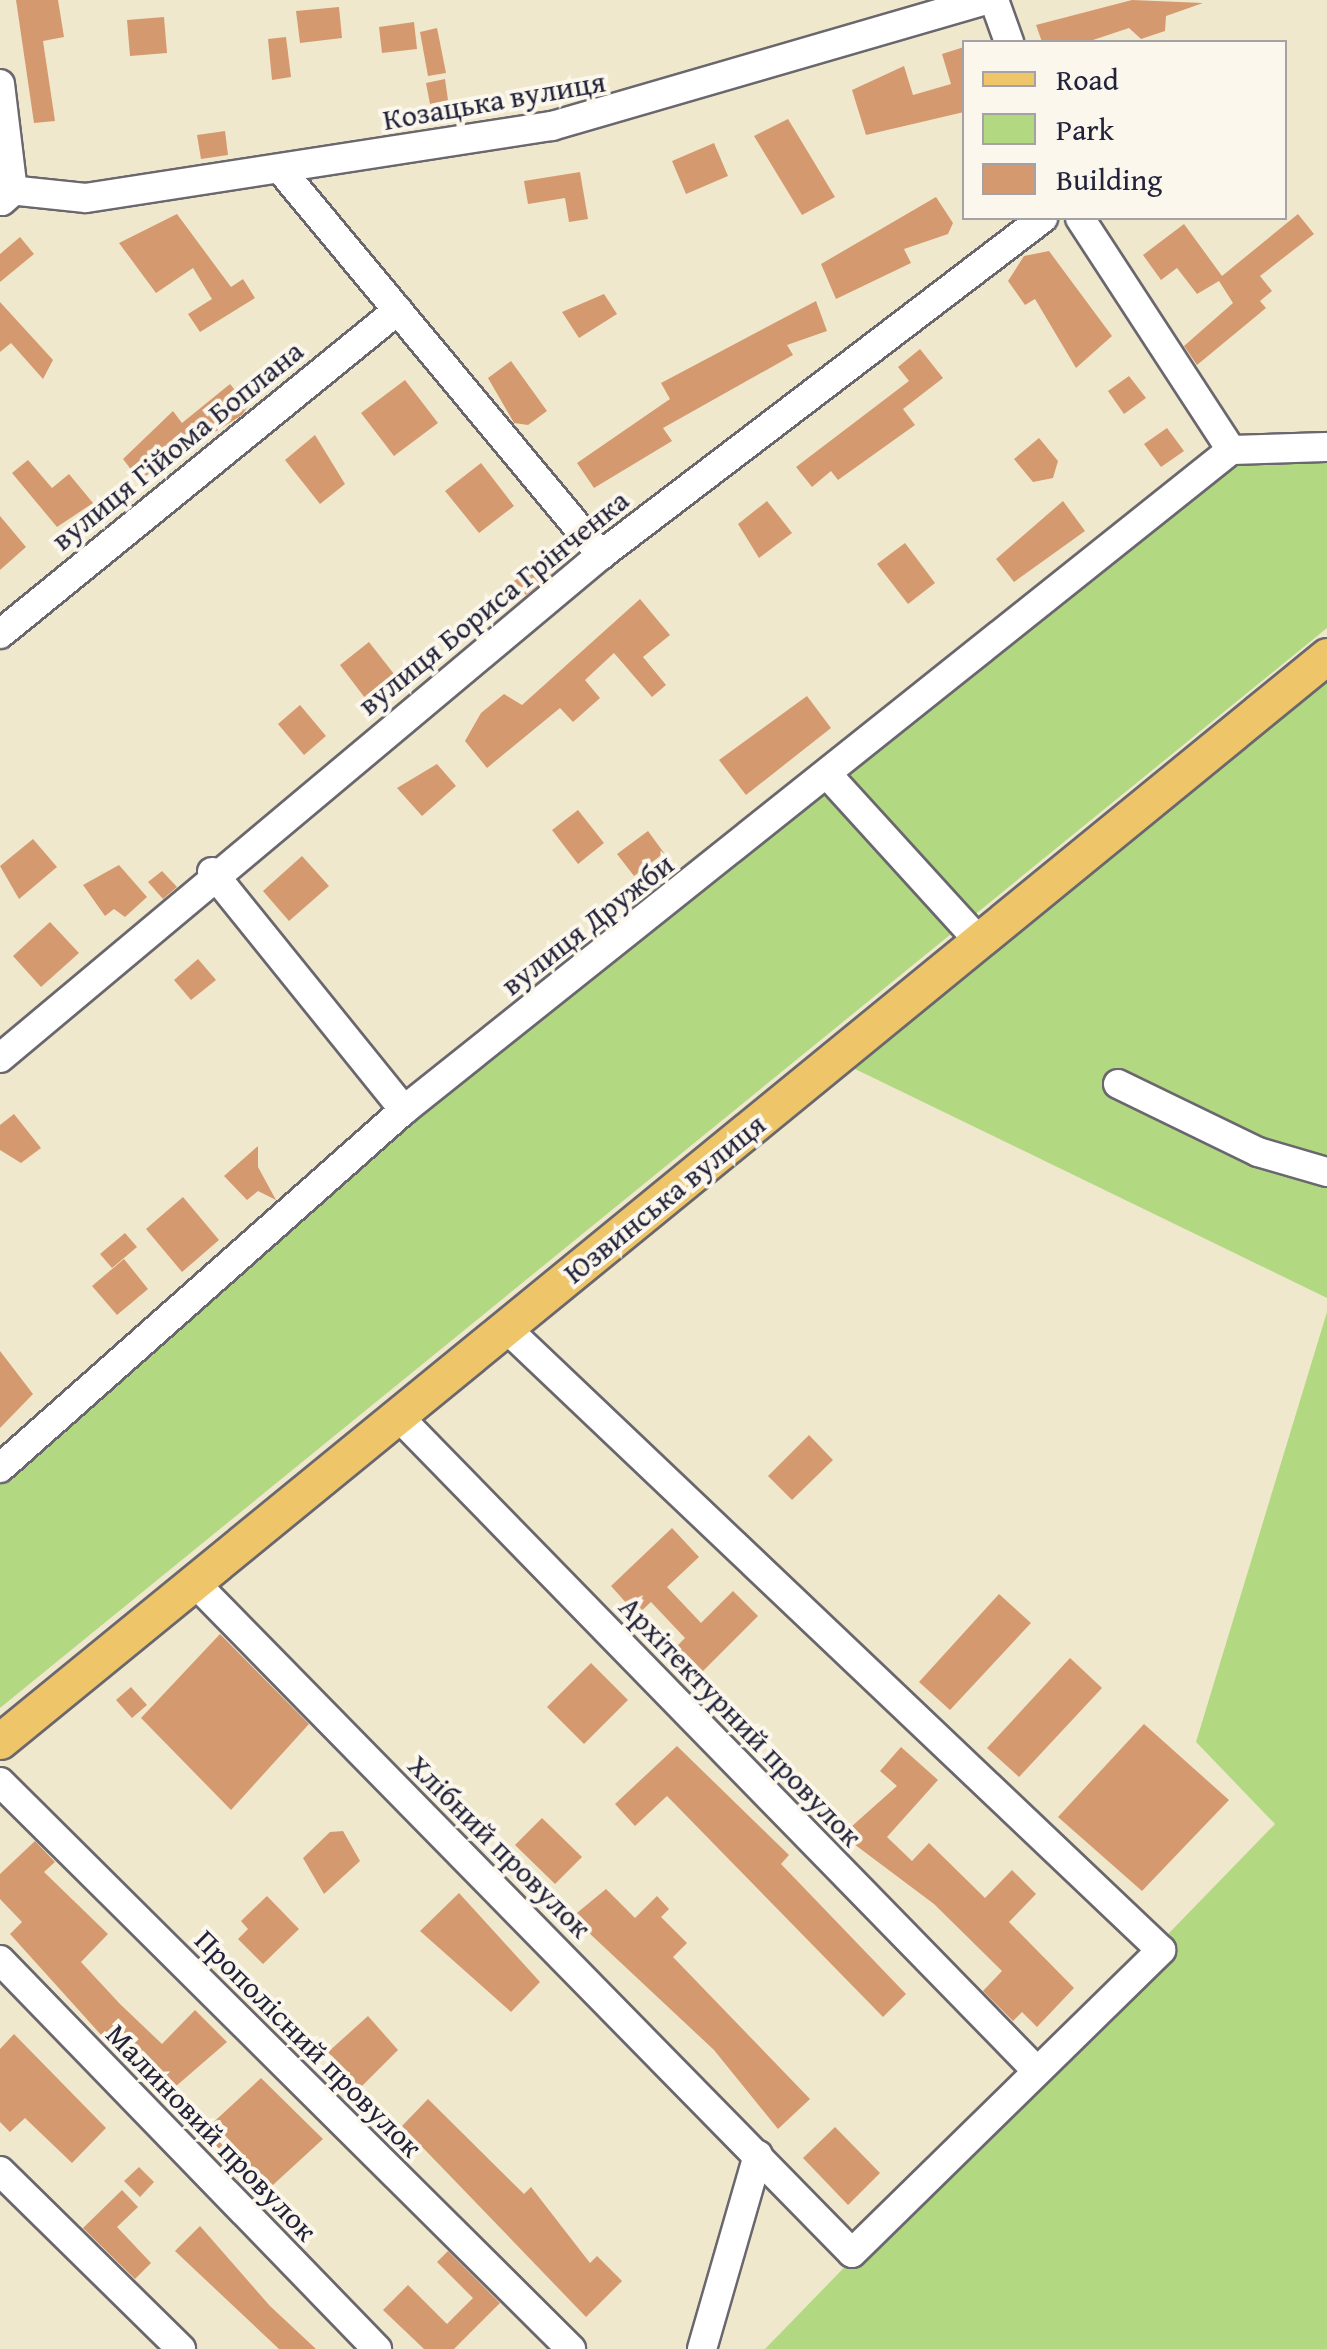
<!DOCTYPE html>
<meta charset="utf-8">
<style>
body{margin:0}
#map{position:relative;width:1327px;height:2349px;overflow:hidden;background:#f0e8cd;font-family:"Gentium Book Plus",serif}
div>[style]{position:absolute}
.green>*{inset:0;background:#b2d982}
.building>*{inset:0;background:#d5996f}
.roads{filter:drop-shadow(2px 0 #6a676e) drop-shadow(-2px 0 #6a676e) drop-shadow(0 2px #6a676e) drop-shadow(0 -2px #6a676e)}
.minor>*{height:28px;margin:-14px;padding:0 14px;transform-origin:14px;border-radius:14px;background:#fff}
.major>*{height:35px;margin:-17.5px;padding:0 17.5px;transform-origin:17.5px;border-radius:17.5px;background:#eec569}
span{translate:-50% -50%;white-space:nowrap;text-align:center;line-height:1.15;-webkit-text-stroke:8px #fbf7ec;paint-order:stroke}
.street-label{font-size:30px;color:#22223b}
.legend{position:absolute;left:962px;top:40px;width:325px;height:180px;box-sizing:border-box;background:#fbf7ec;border:2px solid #a4a2a5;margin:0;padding:12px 18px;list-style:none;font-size:30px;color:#22223b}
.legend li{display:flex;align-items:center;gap:20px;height:50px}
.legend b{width:50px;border:2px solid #a4a2a5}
</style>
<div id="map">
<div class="green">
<div style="clip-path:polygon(1327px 447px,1327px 628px,0 1708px,0 1468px,404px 1110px,1231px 450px)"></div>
<div style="clip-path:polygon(1327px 679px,1327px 1298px,853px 1068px)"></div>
<div style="clip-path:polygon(1327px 1312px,1327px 2349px,765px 2349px,1275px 1824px,1196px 1742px)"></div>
</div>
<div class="building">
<div style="clip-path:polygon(16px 0,58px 0,64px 37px,43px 41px,55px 121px,34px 123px)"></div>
<div style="clip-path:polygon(1132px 0,1203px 3px,1166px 16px,1165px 31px,1141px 39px,1129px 28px,1087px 42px,1042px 42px,1036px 25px)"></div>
<div style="clip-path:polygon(339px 7px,342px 38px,300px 43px,296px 11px)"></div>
<div style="clip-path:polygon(164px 17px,167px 53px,130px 56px,127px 20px)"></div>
<div style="clip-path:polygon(414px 22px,417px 49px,382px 53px,379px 27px)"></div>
<div style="clip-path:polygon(437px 28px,446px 73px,428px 76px,420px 32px)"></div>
<div style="clip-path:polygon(286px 37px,291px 77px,272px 80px,268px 39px)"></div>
<div style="clip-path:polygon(964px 47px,964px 112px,866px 135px,852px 90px,904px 66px,913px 95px,951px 84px,942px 54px)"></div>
<div style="clip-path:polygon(445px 79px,448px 100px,430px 104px,426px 83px)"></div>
<div style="clip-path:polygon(788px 119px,835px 197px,802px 215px,754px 136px)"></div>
<div style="clip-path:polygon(225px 131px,228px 155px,201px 159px,197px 135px)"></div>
<div style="clip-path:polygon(714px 143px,728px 176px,686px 194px,672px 161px)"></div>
<div style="clip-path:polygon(580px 172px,588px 219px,569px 222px,565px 198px,528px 204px,524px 181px)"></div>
<div style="clip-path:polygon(936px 197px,953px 223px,948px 234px,904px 249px,911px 263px,836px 299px,821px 264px)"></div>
<div style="clip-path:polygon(177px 214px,231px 287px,243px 279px,255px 298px,200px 332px,188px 314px,212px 299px,193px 268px,156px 293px,119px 243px)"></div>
<div style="clip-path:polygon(1298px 214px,1314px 234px,1260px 276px,1272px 291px,1260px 301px,1266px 308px,1197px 365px,1184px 346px,1233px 303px,1219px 281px,1197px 294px,1177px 268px,1161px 280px,1143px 255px,1184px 224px,1222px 276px)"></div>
<div style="clip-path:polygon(20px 237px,34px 254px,0 282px,0 254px)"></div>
<div style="clip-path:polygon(1049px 251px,1112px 336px,1076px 368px,1035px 299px,1025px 305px,1008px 281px,1024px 256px)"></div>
<div style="clip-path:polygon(604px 294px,617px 314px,579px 338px,562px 312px)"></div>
<div style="clip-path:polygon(816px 301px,827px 331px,787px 345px,793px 355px,663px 428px,672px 441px,594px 488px,577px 463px,670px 399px,661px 383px)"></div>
<div style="clip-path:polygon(0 302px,53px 360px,43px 379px,11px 343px,0 352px)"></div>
<div style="clip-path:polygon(920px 349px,943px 378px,903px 409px,915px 425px,838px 480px,831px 471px,812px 487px,796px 467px,909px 381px,898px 367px)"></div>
<div style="clip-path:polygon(511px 361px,547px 411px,528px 425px,514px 423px,488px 378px)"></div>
<div style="clip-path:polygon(1129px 376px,1146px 398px,1124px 414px,1108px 391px)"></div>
<div style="clip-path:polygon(405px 380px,438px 423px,394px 456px,361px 413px)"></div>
<div style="clip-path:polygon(230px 384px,248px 406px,242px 415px,139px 480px,123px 459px,173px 411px,182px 423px)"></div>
<div style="clip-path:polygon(1167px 428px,1184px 451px,1161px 467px,1144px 444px)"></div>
<div style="clip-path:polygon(315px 435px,345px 484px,320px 504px,285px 460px)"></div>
<div style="clip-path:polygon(1039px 438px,1058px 461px,1053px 478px,1033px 482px,1014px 459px)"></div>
<div style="clip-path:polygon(28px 460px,52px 488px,69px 474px,93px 503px,57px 527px,12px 473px)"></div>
<div style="clip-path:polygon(481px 463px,514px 506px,479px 533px,445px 491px)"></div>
<div style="clip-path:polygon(767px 501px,792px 533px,759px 558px,738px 524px)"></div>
<div style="clip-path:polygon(1063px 501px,1085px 531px,1014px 582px,996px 559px)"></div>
<div style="clip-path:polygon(0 516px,26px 547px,0 570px)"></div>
<div style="clip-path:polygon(905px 543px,935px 583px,908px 604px,877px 564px)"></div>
<div style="clip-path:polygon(551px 550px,563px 564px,526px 595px,514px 581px)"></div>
<div style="clip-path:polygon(640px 599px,670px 635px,643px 657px,666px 685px,652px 697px,614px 653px,585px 680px,600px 698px,573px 722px,560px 708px,487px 768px,465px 741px,481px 713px,504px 694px,522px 705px)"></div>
<div style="clip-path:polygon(369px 642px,401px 683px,371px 706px,340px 665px)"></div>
<div style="clip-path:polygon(807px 696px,831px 728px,746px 795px,719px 760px)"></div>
<div style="clip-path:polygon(300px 705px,326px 736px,304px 755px,278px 724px)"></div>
<div style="clip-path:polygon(437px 764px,456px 786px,422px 816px,397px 788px)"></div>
<div style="clip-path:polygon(578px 810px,604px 843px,578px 864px,552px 830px)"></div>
<div style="clip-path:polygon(648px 831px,664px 853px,634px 876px,617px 854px)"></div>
<div style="clip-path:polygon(33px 839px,57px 867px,19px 899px,0 866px)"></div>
<div style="clip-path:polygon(302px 856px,329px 886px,289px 921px,263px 891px)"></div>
<div style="clip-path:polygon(119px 865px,147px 897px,125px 917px,114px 909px,105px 916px,83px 885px)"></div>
<div style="clip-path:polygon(162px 871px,177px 887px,163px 899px,148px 882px)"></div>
<div style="clip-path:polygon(50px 922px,79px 953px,41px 987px,13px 956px)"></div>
<div style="clip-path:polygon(198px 959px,216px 980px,191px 1000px,174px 980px)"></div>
<div style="clip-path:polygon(14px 1114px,41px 1148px,21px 1163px,0 1150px,0 1125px)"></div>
<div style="clip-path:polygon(258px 1146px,258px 1167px,276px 1200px,258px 1191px,247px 1200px,224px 1176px)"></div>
<div style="clip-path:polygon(183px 1197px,219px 1240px,182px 1272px,146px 1229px)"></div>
<div style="clip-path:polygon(125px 1233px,137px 1247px,112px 1268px,100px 1254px)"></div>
<div style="clip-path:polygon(124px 1259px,148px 1289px,117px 1315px,92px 1286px)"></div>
<div style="clip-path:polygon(0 1351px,33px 1394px,0 1428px)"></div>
<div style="clip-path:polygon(809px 1435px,833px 1460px,792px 1500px,768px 1476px)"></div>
<div style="clip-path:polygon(672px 1528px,699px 1557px,667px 1587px,701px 1623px,733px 1591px,758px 1616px,697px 1677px,672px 1651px,685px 1638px,651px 1602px,637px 1615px,611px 1586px)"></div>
<div style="clip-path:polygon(999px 1594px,1031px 1623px,950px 1710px,919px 1682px)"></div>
<div style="clip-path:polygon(220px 1634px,309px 1724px,231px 1810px,141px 1718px)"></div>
<div style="clip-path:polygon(1070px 1658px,1102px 1688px,1019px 1777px,987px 1748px)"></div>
<div style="clip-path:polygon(591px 1663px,628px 1700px,584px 1744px,547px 1707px)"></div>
<div style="clip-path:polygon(131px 1687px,147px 1705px,132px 1718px,116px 1700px)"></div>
<div style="clip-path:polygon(1144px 1724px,1229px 1800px,1142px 1891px,1058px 1817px)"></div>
<div style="clip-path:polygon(677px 1746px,789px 1855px,781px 1864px,906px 1994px,883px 2017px,667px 1796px,635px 1826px,615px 1804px)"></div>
<div style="clip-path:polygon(901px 1747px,938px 1780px,887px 1837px,912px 1861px,929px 1843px,985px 1898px,1012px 1870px,1036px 1894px,1009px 1922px,1074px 1988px,1037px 2027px,1022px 2012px,1013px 2021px,983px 1991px,1002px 1971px,934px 1904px,842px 1835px,897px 1786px,880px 1771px)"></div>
<div style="clip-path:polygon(542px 1818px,582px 1857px,555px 1884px,515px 1845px)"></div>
<div style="clip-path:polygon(343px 1831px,360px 1861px,324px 1894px,303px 1858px,330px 1832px)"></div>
<div style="clip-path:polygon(35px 1841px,55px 1862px,44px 1872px,108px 1934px,81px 1962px,120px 2004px,162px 2044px,195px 2010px,227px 2042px,175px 2087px,166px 2077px,158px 2084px,117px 2041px,112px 2047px,10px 1934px,22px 1922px,0 1899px,0 1874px)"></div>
<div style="clip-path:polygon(606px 1889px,635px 1918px,657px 1896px,669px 1909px,661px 1917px,687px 1943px,673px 1957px,810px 2099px,778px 2129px,714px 2050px,572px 1917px)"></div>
<div style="clip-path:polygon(459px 1893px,540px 1982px,511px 2012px,420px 1931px)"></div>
<div style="clip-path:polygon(267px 1896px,299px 1929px,263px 1964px,238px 1939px,248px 1929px,241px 1921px)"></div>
<div style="clip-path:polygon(368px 2016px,398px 2050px,360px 2088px,327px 2053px)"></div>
<div style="clip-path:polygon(14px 2034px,106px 2128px,72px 2163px,25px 2118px,10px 2132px,0 2122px,0 2049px)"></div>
<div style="clip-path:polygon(261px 2078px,323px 2139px,262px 2195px,203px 2132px)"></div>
<div style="clip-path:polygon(428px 2099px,524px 2194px,531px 2187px,590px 2263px,597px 2256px,622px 2281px,586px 2317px,402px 2126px)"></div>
<div style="clip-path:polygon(835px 2127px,880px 2173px,848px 2205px,803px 2158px)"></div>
<div style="clip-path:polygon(139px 2167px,154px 2182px,140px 2197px,124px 2181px)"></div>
<div style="clip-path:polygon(122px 2190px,138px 2207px,117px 2227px,151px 2263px,135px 2279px,83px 2228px)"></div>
<div style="clip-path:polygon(200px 2226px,270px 2306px,316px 2349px,279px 2349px,175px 2251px)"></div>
<div style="clip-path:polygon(448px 2251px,500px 2303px,454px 2349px,424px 2349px,383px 2310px,408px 2285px,447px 2324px,473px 2298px,437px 2262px)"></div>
</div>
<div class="roads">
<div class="minor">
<div style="left:994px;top:0;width:45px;rotate:70.3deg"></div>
<div style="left:0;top:84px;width:108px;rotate:83.1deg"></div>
<div style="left:13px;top:191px;width:15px;rotate:138deg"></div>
<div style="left:281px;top:170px;width:501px;rotate:50.27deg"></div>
<div style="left:0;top:189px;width:86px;rotate:6deg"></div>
<div style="left:86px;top:198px;width:472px;rotate:-8.8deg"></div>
<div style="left:552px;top:126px;width:453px;rotate:-16.2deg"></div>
<div style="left:1080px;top:218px;width:277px;rotate:56.9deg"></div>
<div style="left:1231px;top:450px;width:96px;rotate:-1.8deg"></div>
<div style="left:0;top:634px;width:513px;rotate:-39.15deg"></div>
<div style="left:827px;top:774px;width:224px;rotate:47.7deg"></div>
<div style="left:212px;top:872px;width:306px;rotate:51.1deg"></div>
<div style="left:0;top:1058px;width:784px;rotate:-39.93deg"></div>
<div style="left:601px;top:555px;width:556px;rotate:-37.32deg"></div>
<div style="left:1118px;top:1084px;width:156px;rotate:25.9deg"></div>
<div style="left:1258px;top:1152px;width:72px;rotate:16.2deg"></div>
<div style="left:398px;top:1416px;width:915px;rotate:45.71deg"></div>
<div style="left:0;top:1468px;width:540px;rotate:-41.55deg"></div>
<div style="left:404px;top:1110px;width:1058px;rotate:-38.59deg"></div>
<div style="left:195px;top:1583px;width:938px;rotate:45.56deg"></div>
<div style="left:852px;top:2253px;width:433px;rotate:-44.4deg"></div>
<div style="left:1161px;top:1950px;width:903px;rotate:-136.48deg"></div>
<div style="left:0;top:1782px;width:805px;rotate:44.8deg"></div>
<div style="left:0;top:1960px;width:542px;rotate:45.9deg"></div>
<div style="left:0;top:2171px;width:254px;rotate:44.5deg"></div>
<div style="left:702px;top:2349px;width:202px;rotate:-73.9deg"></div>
</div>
<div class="major">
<div style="left:0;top:1741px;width:1714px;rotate:-39.27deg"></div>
</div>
</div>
<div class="street-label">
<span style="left:494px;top:100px;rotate:-10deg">Козацька вулиця</span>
<span style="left:177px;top:445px;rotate:-39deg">вулиця Гійома Боплана</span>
<span style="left:493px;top:602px;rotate:-39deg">вулиця Бориса Грінченка</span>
<span style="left:587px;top:924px;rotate:-38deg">вулиця Дружби</span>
<span style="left:664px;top:1198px;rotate:-39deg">Юзвинська вулиця</span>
<span style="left:741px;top:1721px;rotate:46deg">Архітектурний провулок</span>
<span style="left:500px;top:1846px;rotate:45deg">Хлібний провулок</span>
<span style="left:309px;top:2043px;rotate:45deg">Прополісний провулок</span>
<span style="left:212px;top:2132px;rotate:46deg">Малиновий провулок</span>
</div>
<ul class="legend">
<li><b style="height:12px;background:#eec569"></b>Road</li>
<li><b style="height:28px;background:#b2d982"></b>Park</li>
<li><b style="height:28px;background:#d5996f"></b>Building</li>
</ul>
</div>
